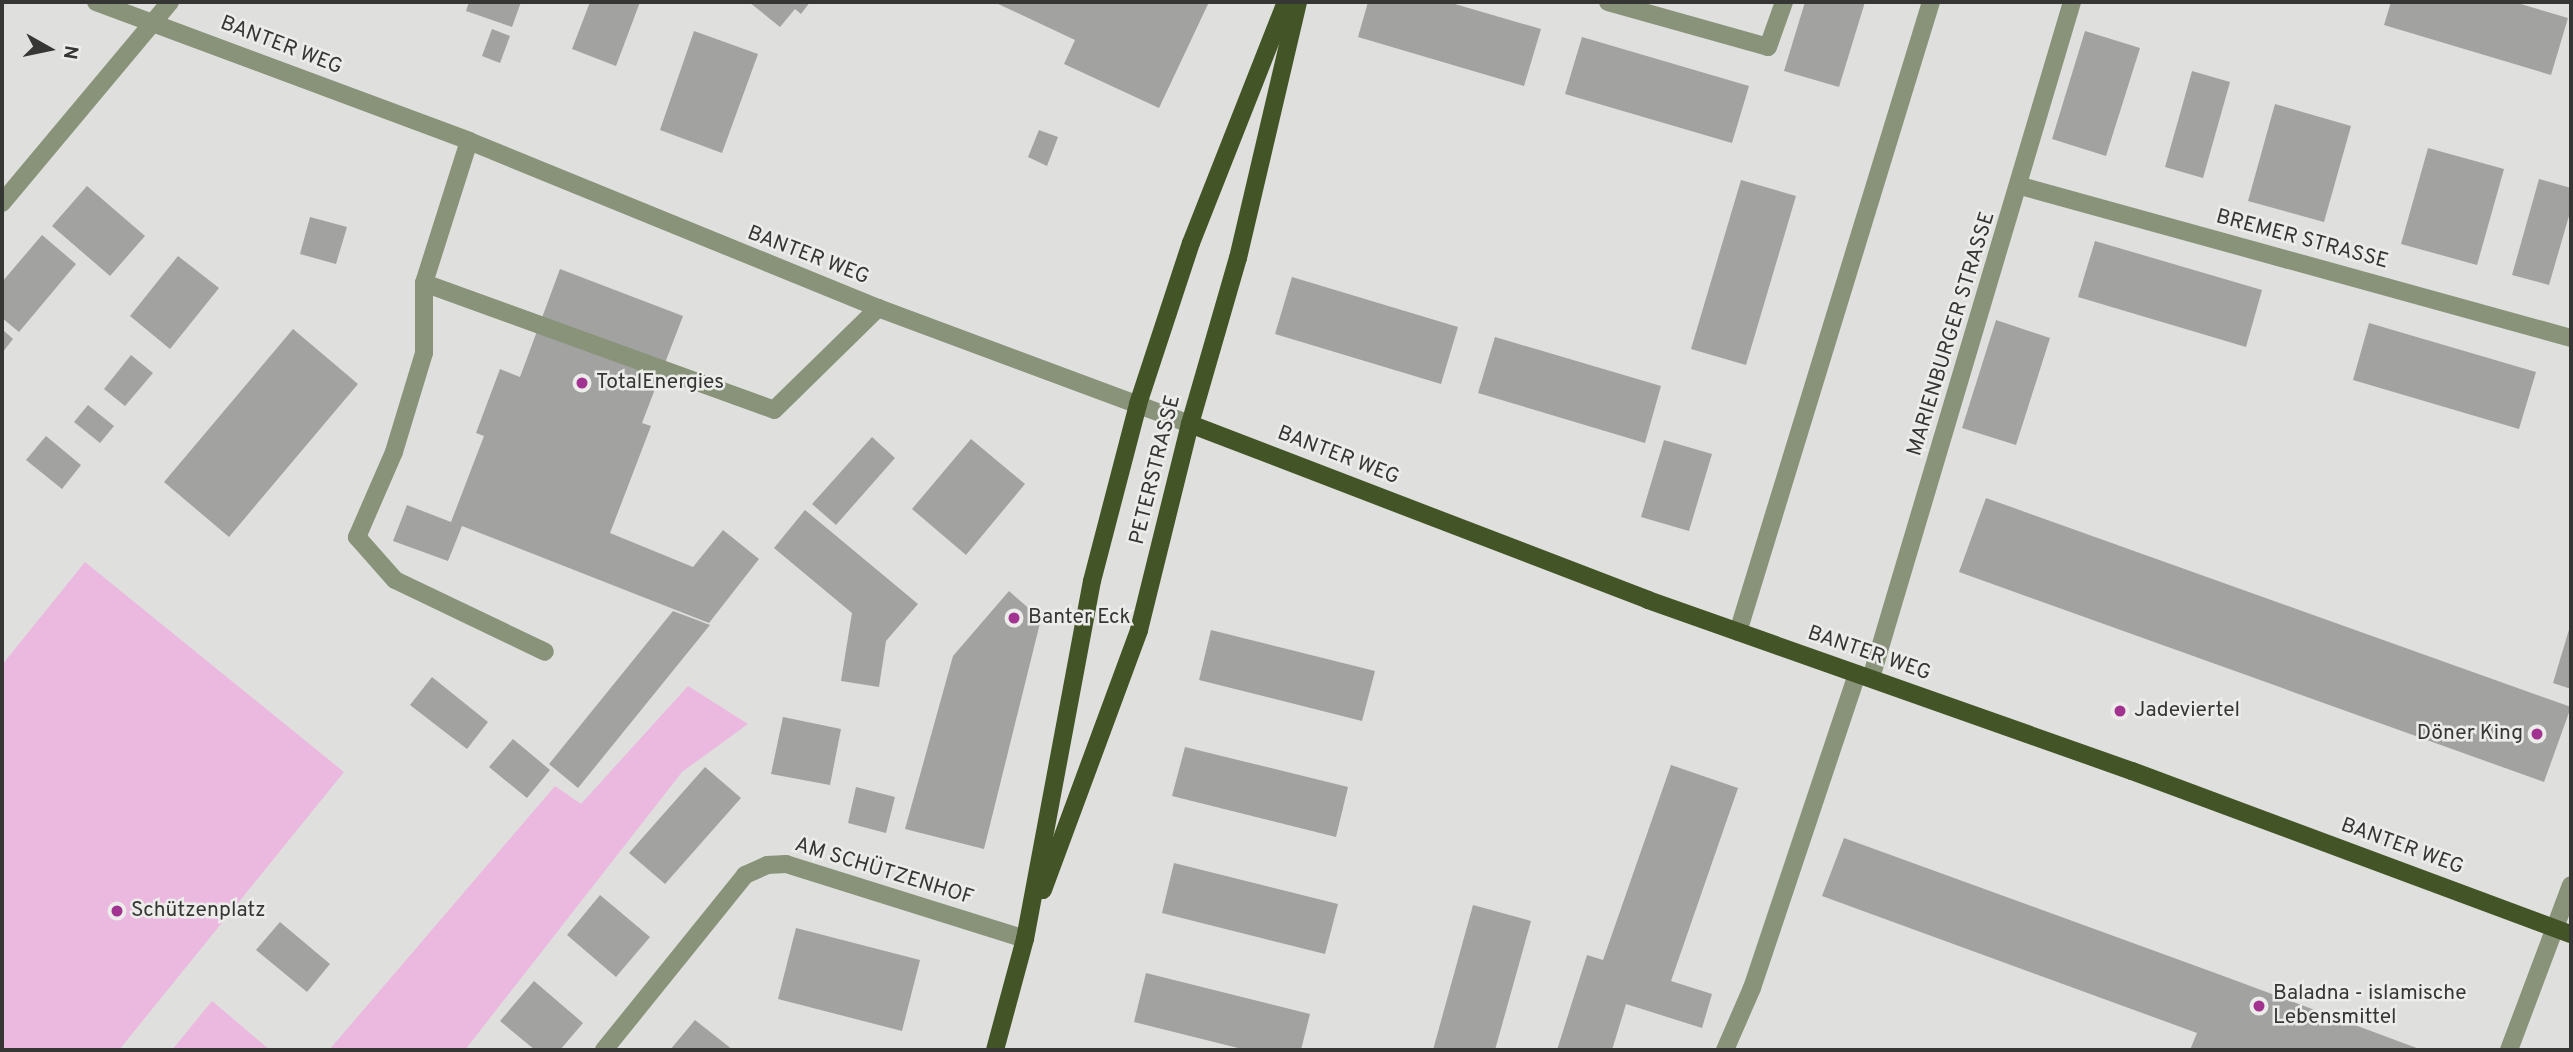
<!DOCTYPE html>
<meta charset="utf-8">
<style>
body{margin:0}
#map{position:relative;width:2573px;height:1052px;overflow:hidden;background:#dfe0dd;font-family:Overpass,sans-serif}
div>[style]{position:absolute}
.green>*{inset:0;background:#ebb8df}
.building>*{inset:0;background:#a2a3a1}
.minor>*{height:18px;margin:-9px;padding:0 9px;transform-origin:9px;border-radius:9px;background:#88937a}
.major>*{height:18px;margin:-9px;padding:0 9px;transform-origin:9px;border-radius:9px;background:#435426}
.dots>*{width:19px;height:19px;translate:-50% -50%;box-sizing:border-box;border:4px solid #ecedea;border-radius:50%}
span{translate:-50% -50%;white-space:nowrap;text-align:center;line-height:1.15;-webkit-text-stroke:5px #ecedea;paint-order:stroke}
.street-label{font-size:21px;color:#363635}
.poi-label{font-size:21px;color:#363635}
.left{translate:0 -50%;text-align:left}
.right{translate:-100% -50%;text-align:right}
.frame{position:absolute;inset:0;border:4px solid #363635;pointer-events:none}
.north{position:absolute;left:14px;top:14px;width:70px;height:70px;-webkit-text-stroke:5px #ecedea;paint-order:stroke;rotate:99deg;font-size:19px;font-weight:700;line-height:28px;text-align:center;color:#363635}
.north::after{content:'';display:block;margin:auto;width:24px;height:32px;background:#363635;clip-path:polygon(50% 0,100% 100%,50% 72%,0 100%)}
</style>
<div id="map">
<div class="green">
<div style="clip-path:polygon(85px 562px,344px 772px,119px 1050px,2px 1050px,2px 665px)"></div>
<div style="clip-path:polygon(688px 686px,748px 724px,682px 772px,465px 1050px,329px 1050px,555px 786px,581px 804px)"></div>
<div style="clip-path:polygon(212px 1001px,270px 1050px,172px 1050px)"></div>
</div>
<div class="building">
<div style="clip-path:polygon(469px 2px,521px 2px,512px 27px,466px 11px)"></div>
<div style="clip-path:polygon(590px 2px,640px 2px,616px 66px,572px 49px)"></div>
<div style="clip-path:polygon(749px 2px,810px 2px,801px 14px,795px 9px,780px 27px)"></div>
<div style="clip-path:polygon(994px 2px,1209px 2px,1159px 108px,1064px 64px,1075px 40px)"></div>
<div style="clip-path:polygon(1368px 2px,1448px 2px,1541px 29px,1524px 86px,1358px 37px)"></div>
<div style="clip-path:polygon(1805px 2px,1865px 2px,1839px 87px,1784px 71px)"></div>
<div style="clip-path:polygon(2391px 2px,2514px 2px,2568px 18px,2551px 75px,2384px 25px)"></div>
<div style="clip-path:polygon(492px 29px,510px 36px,500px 63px,482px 56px)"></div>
<div style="clip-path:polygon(694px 31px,758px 54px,722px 153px,660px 130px)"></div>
<div style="clip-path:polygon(2085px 31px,2140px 48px,2106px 156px,2052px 139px)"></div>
<div style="clip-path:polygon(1582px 37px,1749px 86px,1732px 143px,1565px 94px)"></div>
<div style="clip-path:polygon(2192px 71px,2230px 82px,2203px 178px,2165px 167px)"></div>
<div style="clip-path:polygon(2275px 104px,2351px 126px,2324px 222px,2248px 201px)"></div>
<div style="clip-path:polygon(1039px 130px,1058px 137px,1047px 166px,1028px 157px)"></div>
<div style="clip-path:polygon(2428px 148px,2504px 169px,2477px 265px,2401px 244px)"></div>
<div style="clip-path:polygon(2539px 179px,2571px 188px,2571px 209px,2549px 285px,2512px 275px)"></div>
<div style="clip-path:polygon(1741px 180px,1796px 196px,1746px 365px,1691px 349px)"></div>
<div style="clip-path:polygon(87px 186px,145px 236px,110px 276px,52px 226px)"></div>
<div style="clip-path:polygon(310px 217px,347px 227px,336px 264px,300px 254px)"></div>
<div style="clip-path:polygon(42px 235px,76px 264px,19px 332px,2px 318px,2px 282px)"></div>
<div style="clip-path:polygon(2095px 241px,2262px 290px,2246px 347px,2078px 297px)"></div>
<div style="clip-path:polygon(178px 256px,219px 288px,170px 349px,130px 316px)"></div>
<div style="clip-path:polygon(560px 269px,683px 316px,642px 423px,651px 426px,610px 533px,693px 567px,723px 530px,759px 559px,709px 623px,462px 526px,448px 561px,393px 541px,407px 505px,451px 522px,484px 436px,476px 433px,500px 369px,520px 377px)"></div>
<div style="clip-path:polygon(1292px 277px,1458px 327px,1441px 384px,1275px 334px)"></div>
<div style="clip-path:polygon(1996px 320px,2050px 338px,2016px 445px,1962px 428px)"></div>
<div style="clip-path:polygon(2369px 323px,2536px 372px,2519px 429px,2353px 380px)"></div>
<div style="clip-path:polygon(2px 329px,13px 339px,2px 353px)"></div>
<div style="clip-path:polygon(293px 329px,358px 384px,229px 537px,164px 482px)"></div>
<div style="clip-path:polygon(1495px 337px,1661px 386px,1645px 443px,1478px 393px)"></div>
<div style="clip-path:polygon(131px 355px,153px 373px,125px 406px,104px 389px)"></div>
<div style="clip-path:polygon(88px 405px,114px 426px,100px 443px,74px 422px)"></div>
<div style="clip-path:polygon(46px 436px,81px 465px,62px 489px,26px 460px)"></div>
<div style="clip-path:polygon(872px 437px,895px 458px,836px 525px,812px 504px)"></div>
<div style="clip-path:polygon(971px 439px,1025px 484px,966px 555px,912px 509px)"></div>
<div style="clip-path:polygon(1664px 440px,1712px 454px,1689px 531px,1641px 517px)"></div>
<div style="clip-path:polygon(1986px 498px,2571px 707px,2544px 782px,1959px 572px)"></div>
<div style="clip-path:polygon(805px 510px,918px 604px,886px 641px,879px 687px,841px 681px,852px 613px,774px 548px)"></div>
<div style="clip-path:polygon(1009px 591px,1041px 619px,984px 849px,905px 829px,953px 656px)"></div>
<div style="clip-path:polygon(673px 611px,710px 625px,578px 788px,549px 764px)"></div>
<div style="clip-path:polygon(2571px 623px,2571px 689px,2553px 683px)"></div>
<div style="clip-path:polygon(1211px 630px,1375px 671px,1362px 721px,1199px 680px)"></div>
<div style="clip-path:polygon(432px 677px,488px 722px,467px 749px,410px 705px)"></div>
<div style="clip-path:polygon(783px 717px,841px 729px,830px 785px,771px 774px)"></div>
<div style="clip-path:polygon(513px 739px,550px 770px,527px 798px,489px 767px)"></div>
<div style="clip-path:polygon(1185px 747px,1348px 787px,1336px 837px,1172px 796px)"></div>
<div style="clip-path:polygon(1671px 765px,1738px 788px,1671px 981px,1712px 994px,1702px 1028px,1626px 1004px,1612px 1050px,1557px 1050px,1587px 955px,1603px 960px)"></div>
<div style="clip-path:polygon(705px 767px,741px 798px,665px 884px,629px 853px)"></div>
<div style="clip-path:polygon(856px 787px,895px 797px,886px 833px,848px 823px)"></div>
<div style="clip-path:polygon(1844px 838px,2218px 974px,2422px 1050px,2190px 1050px,2197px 1033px,1822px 896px)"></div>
<div style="clip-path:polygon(1174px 863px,1338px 904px,1325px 954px,1162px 913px)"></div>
<div style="clip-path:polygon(600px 895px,650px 937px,616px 977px,567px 935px)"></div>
<div style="clip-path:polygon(1473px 905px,1531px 921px,1495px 1050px,1433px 1050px)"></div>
<div style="clip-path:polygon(280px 922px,330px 964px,307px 992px,256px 950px)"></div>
<div style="clip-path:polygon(796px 928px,920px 960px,902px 1031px,778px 999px)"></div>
<div style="clip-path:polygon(1146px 973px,1310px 1014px,1301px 1050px,1246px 1050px,1134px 1022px)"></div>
<div style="clip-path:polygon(534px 981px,583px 1023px,560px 1050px,535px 1050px,500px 1021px)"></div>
<div style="clip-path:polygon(695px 1020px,733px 1050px,670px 1050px)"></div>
</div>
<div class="minor">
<div style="left:96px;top:2px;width:398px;rotate:20.4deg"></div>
<div style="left:469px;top:141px;width:442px;rotate:22.2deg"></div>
<div style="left:878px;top:308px;width:333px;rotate:20.4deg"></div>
<div style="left:1608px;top:2px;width:166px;rotate:15.7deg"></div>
<div style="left:1768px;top:47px;width:48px;rotate:-70.4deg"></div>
<div style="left:469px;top:141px;width:149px;rotate:107.6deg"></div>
<div style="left:424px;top:283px;width:372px;rotate:19.9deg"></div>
<div style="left:774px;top:410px;width:146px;rotate:-44.4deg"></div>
<div style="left:2021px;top:186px;width:571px;rotate:15.45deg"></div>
<div style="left:2px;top:203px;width:262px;rotate:-50.1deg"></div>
<div style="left:424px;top:283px;width:70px;rotate:90deg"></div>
<div style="left:424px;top:353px;width:103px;rotate:106.9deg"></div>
<div style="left:394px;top:452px;width:93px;rotate:113.5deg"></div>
<div style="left:357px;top:537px;width:57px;rotate:48.5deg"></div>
<div style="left:395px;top:580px;width:166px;rotate:25.6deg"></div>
<div style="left:1738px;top:632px;width:659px;rotate:-72.97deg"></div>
<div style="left:1871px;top:678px;width:705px;rotate:-73.44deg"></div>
<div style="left:604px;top:1050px;width:225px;rotate:-51.1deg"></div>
<div style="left:745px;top:875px;width:24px;rotate:-24deg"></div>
<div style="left:767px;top:865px;width:19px;rotate:-3deg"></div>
<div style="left:786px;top:864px;width:250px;rotate:17.4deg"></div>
<div style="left:1725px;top:1050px;width:68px;rotate:-66.5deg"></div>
<div style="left:1752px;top:988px;width:331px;rotate:-71.5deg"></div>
<div style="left:2509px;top:1050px;width:176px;rotate:-69.4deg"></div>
</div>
<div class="major">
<div style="left:1190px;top:424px;width:491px;rotate:21deg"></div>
<div style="left:1648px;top:600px;width:513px;rotate:19.46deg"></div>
<div style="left:2132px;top:771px;width:468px;rotate:20.4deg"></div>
<div style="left:1043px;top:890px;width:277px;rotate:-69.7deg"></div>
<div style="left:1139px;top:630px;width:212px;rotate:-76.1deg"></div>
<div style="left:1190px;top:424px;width:173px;rotate:-73.9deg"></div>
<div style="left:1238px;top:258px;width:263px;rotate:-76.8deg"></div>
<div style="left:995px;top:1050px;width:115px;rotate:-74.9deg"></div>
<div style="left:1025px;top:939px;width:364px;rotate:-79.4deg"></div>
<div style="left:1092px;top:581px;width:183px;rotate:-75.4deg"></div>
<div style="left:1138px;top:404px;width:169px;rotate:-71.8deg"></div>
<div style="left:1191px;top:243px;width:259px;rotate:-68.5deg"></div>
</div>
<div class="dots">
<div style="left:582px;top:383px;background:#a23391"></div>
<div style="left:1014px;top:618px;background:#a23391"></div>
<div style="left:2120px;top:711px;background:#a23391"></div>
<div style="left:2537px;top:734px;background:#a23391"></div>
<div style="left:117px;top:911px;background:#a23391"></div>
<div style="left:2259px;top:1006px;background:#a23391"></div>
</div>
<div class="street-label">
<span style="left:281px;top:46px;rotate:21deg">BANTER WEG</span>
<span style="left:2302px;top:240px;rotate:15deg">BREMER STRASSE</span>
<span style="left:808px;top:256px;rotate:21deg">BANTER WEG</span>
<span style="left:1952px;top:334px;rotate:-73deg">MARIENBURGER STRASSE</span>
<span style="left:1338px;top:456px;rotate:21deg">BANTER WEG</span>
<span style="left:1156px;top:470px;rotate:-76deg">PETERSTRASSE</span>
<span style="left:1869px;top:654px;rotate:19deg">BANTER WEG</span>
<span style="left:2402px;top:847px;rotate:20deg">BANTER WEG</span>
<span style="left:884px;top:872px;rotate:17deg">AM SCHÜTZENHOF</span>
</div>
<div class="poi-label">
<span class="left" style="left:596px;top:383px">TotalEnergies</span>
<span class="left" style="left:1028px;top:618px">Banter Eck</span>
<span class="left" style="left:2134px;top:711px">Jadeviertel</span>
<span class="right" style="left:2523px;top:734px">Döner King</span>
<span class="left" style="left:131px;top:911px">Schützenplatz</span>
<span class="left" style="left:2273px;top:1006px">Baladna - islamische<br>Lebensmittel</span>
</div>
<div class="frame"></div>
<div class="north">N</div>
</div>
